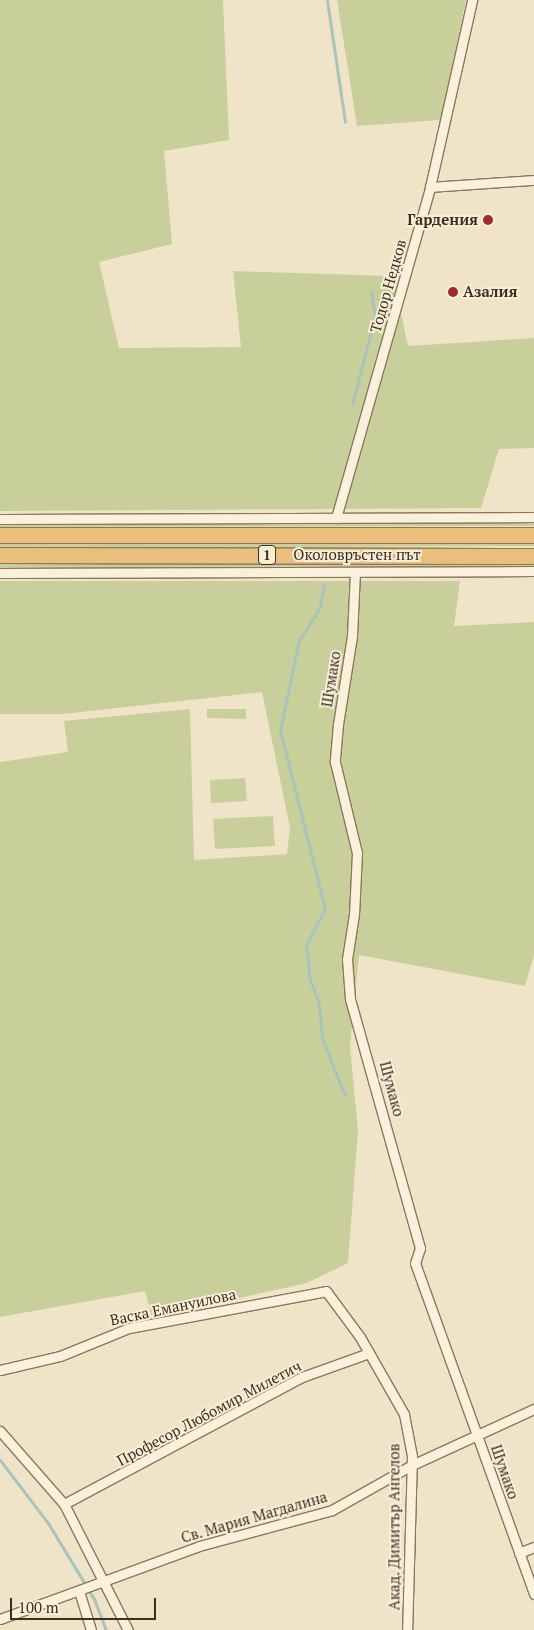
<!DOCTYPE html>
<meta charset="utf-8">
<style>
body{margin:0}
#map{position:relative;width:534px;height:1630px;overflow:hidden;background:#f0e4c8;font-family:"PT Serif",serif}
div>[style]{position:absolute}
.green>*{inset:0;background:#c9cf9b}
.stream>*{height:3px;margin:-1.5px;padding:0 1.5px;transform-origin:1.5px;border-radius:1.5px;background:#a9c4bc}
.roads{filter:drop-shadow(1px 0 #8d765c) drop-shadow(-1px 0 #8d765c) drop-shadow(0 1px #8d765c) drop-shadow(0 -1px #8d765c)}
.minor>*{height:9px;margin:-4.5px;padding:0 4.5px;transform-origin:4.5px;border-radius:4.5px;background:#faf1dc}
.trunk>*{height:15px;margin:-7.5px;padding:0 7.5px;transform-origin:7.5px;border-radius:7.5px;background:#eabe7c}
.dots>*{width:14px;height:14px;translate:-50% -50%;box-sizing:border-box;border:2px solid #f7eed8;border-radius:50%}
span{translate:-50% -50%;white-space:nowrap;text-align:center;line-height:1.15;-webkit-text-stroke:4px #f7eed8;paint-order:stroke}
.shield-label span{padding:1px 4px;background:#f7eed8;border:1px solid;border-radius:4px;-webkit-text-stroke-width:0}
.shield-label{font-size:14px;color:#3d2e20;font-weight:700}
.poi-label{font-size:15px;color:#3d2e20;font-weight:700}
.right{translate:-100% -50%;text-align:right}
.left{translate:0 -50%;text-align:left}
.street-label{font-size:15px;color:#3d2e20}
.scale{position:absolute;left:10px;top:1598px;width:146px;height:22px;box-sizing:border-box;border:2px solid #3d2e20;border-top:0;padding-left:6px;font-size:15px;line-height:18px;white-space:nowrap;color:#3d2e20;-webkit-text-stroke:4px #f7eed8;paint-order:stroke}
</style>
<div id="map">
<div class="green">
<div style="clip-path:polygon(0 0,223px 0,229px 140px,164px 151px,172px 244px,99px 262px,119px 348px,241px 347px,233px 271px,393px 276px,408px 346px,534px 338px,534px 448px,499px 449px,481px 508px,0 511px)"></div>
<div style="clip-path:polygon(337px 0,466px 0,441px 120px,357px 126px)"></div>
<div style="clip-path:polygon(534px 523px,534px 526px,0 527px,0 524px)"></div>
<div style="clip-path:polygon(534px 542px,534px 546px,0 548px,0 544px)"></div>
<div style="clip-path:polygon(534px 563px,534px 566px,0 568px,0 564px)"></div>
<div style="clip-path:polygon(0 581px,460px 581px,454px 626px,534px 622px,534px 955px,525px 986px,359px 955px,350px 1046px,358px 1131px,348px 1263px,307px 1283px,152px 1317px,145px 1291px,0 1317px,0 762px,68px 752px,64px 721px,190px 709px,194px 860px,287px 854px,290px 828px,262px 692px,63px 714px,0 714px)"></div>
<div style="clip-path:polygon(207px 709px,246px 709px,246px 719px,207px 718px)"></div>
<div style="clip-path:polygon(245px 778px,247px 801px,211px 803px,210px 780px)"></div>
<div style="clip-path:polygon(273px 816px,275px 846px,215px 849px,213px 819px)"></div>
</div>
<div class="stream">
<div style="left:327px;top:0;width:123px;rotate:81.6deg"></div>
<div style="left:352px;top:405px;width:92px;rotate:-75.5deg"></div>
<div style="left:375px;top:316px;width:26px;rotate:-99deg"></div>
<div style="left:324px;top:584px;width:23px;rotate:100deg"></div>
<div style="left:320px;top:607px;width:39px;rotate:122deg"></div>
<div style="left:299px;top:640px;width:92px;rotate:101.9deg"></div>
<div style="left:280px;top:730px;width:185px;rotate:75.9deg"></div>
<div style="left:325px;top:909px;width:40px;rotate:118deg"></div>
<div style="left:306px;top:944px;width:36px;rotate:84deg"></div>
<div style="left:310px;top:980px;width:26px;rotate:69deg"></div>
<div style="left:319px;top:1004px;width:34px;rotate:85deg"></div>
<div style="left:322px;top:1038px;width:62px;rotate:68.4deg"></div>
<div style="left:0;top:1460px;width:79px;rotate:52.7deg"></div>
<div style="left:48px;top:1523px;width:89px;rotate:58.8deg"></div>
<div style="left:94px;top:1599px;width:33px;rotate:69deg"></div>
</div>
<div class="roads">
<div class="minor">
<div style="left:430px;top:187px;width:104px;rotate:-3.9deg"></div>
<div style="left:336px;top:518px;width:344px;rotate:-74.1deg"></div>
<div style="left:430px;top:187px;width:192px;rotate:-77.3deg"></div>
<div style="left:0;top:519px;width:534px;rotate:-0.21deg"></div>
<div style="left:355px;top:572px;width:64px;rotate:92.7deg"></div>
<div style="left:352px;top:636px;width:89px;rotate:99deg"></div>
<div style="left:338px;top:724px;width:38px;rotate:95deg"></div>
<div style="left:335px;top:762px;width:94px;rotate:76.4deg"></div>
<div style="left:357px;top:853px;width:61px;rotate:92.8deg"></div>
<div style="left:354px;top:914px;width:46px;rotate:98.8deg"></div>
<div style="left:347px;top:959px;width:40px;rotate:85.7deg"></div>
<div style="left:350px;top:999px;width:259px;rotate:74.3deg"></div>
<div style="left:420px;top:1248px;width:16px;rotate:108deg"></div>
<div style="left:415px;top:1263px;width:352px;rotate:70.2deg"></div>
<div style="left:0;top:573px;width:534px;rotate:-0.21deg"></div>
<div style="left:0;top:1370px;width:62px;rotate:-13.1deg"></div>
<div style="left:60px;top:1356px;width:74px;rotate:-22.1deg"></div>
<div style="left:129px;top:1328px;width:200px;rotate:-10.6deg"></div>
<div style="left:326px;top:1291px;width:57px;rotate:53.5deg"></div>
<div style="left:360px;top:1337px;width:89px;rotate:60.3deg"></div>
<div style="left:404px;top:1414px;width:43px;rotate:79.2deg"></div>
<div style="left:412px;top:1456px;width:174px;rotate:91.6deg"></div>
<div style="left:0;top:1431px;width:97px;rotate:48.8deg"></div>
<div style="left:64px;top:1504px;width:141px;rotate:63.1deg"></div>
<div style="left:64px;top:1504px;width:270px;rotate:-28.1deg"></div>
<div style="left:302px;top:1377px;width:71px;rotate:-19.7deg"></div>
<div style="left:519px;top:1553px;width:16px;rotate:-22deg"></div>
<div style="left:79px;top:1591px;width:41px;rotate:72.9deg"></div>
<div style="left:0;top:1619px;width:212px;rotate:-20.1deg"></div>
<div style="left:199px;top:1546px;width:138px;rotate:-15.1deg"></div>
<div style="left:332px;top:1510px;width:92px;rotate:-29.4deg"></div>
<div style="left:412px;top:1465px;width:134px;rotate:-24.7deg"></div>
</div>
<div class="trunk">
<div style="left:0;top:535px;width:534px"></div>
<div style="left:0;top:555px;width:534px;rotate:0.11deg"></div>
</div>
</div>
<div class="dots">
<div style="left:488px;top:220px;background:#9e2a2b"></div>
<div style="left:453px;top:292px;background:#9e2a2b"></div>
</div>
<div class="shield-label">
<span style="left:267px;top:555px">1</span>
</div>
<div class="poi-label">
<span class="right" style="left:478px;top:220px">Гардения</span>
<span class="left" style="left:463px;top:292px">Азалия</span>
</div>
<div class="street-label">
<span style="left:388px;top:286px;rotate:-74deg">Тодор Недков</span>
<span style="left:357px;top:555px">Околовръстен път</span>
<span style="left:331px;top:679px;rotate:-81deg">Шумако</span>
<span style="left:392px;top:1089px;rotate:75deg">Шумако</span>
<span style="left:173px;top:1307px;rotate:-12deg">Васка Емануилова</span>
<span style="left:209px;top:1413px;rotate:-28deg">Професор Любомир Милетич</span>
<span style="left:505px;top:1472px;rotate:71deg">Шумако</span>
<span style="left:254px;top:1517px;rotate:-16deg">Св. Мария Магдалина</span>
<span style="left:394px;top:1527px;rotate:-90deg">Акад. Димитър Ангелов</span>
</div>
<div class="scale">100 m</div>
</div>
